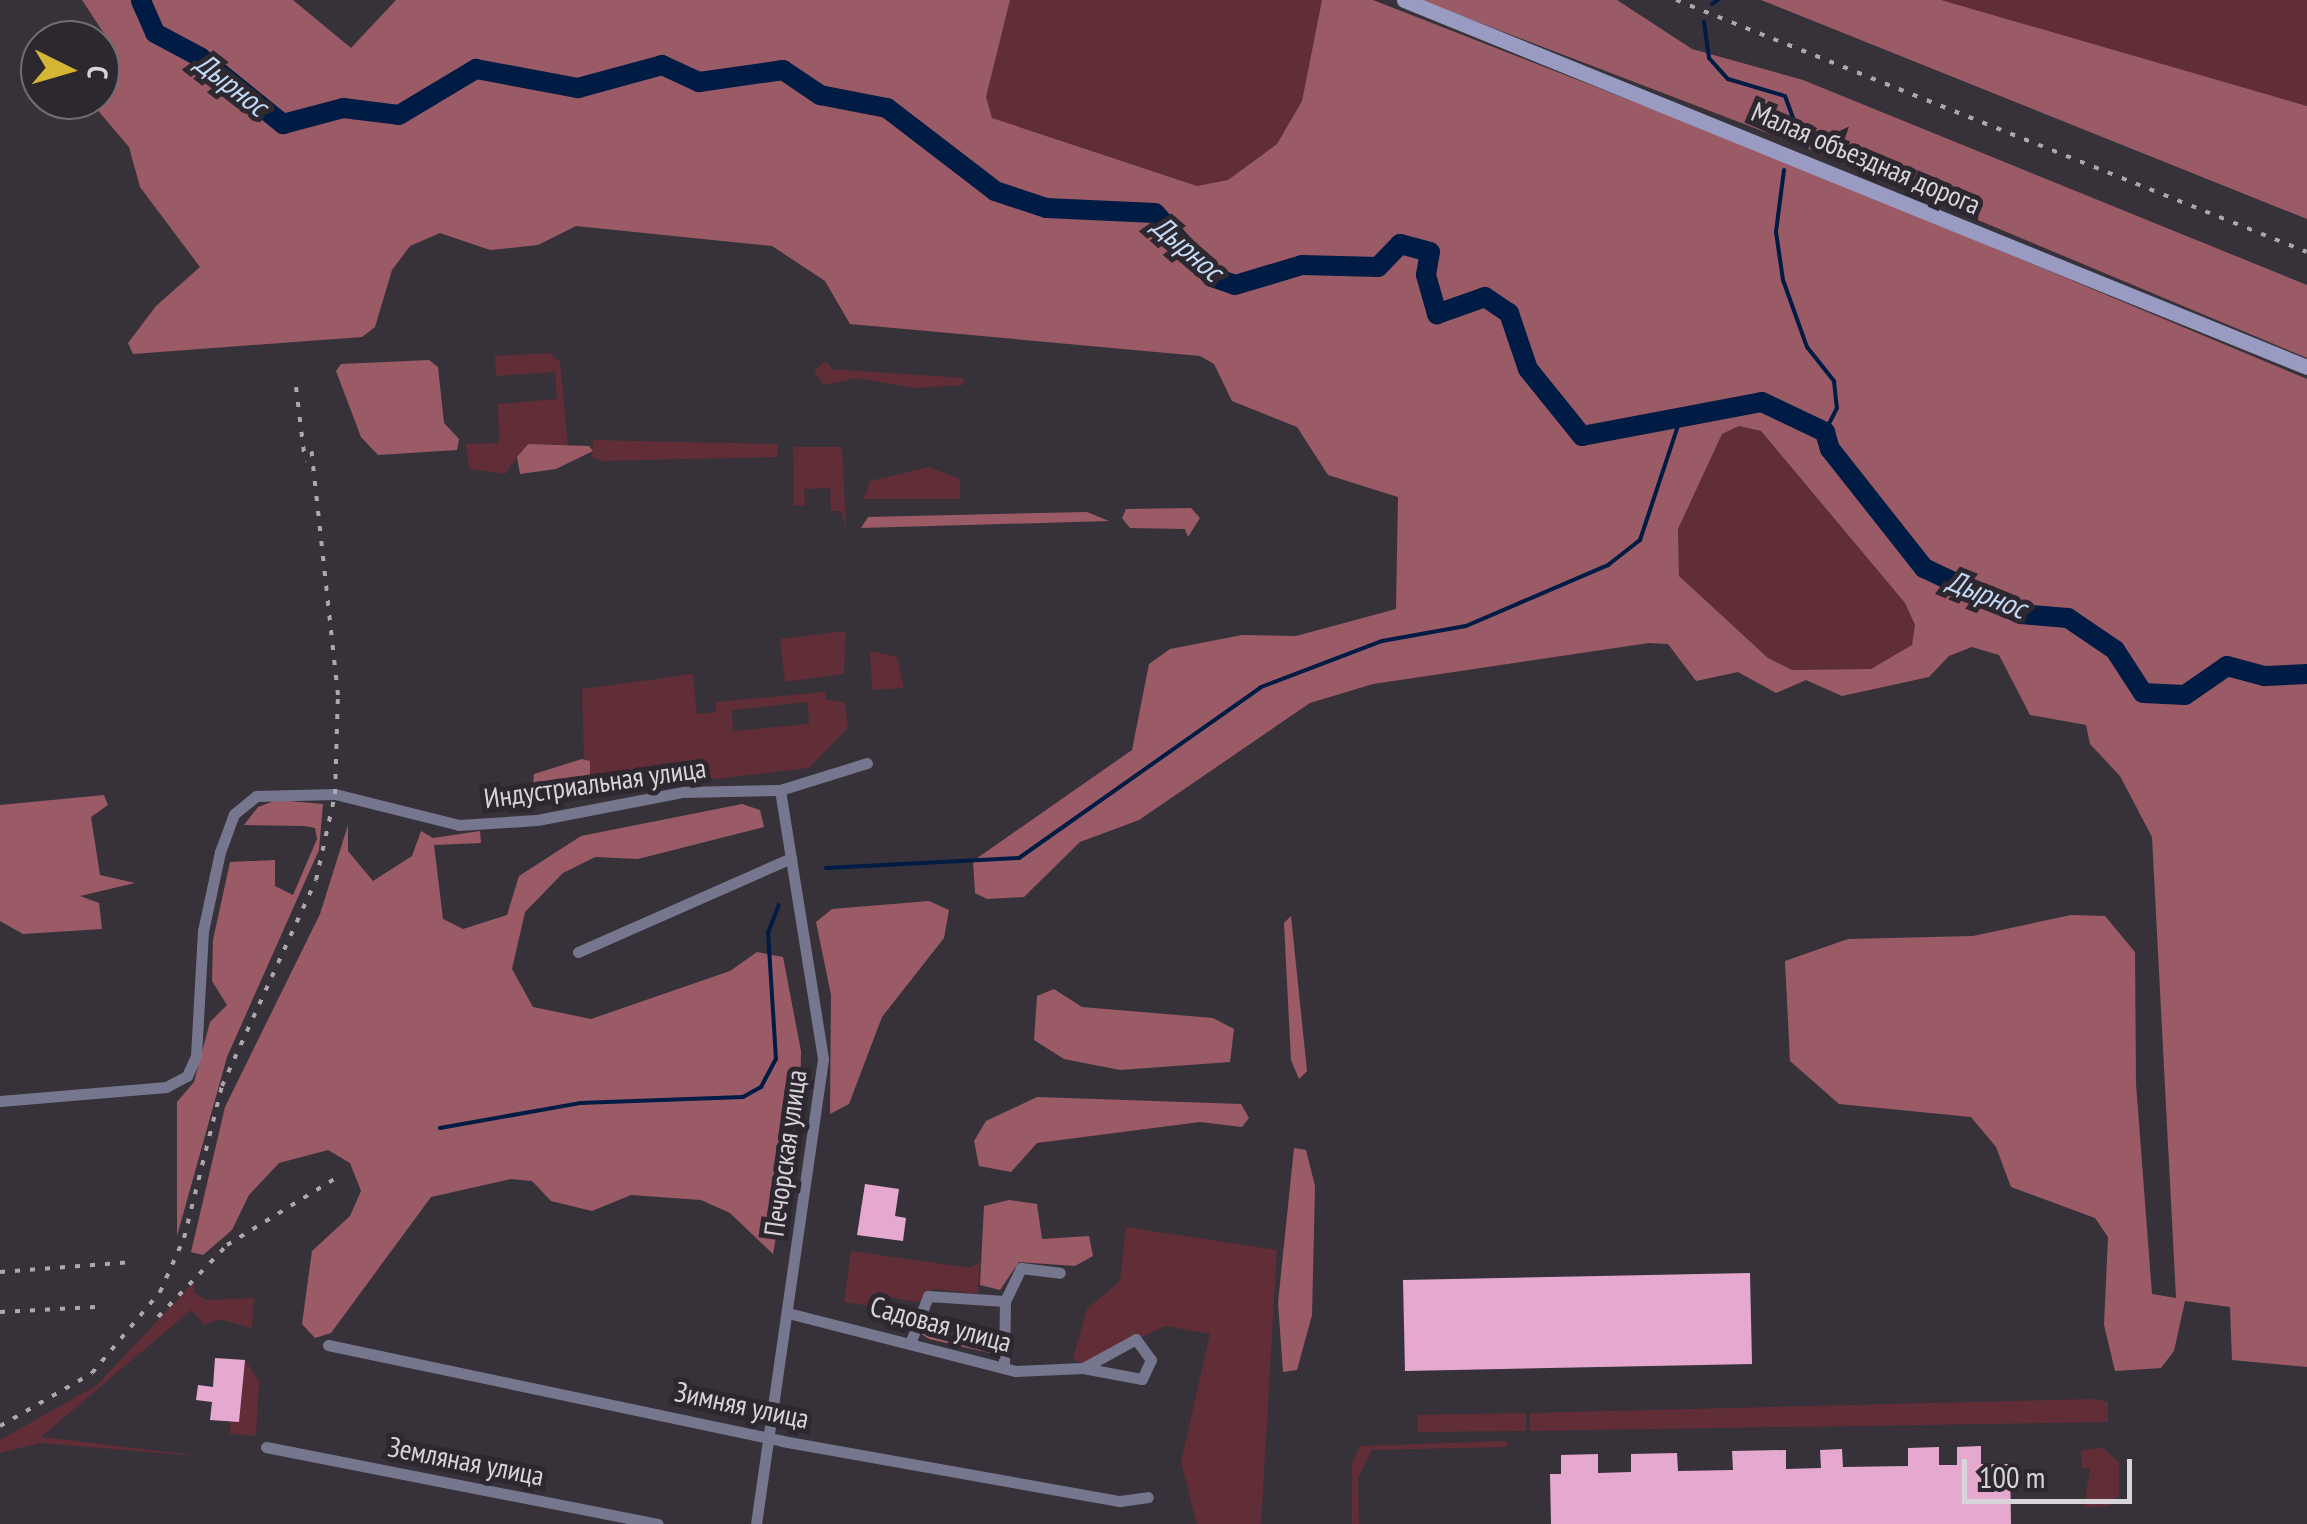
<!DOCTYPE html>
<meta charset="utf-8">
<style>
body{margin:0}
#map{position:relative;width:2307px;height:1524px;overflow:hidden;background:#37323a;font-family:"PT Sans Narrow",sans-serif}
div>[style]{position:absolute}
.green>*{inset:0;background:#612d37}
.forest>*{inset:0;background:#9b5b66}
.stream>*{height:4px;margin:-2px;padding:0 2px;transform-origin:2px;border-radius:2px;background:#001b44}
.river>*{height:20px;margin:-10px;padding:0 10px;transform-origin:10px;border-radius:10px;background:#001b44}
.building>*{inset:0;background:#e5a9cf}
.street>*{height:11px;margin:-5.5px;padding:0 5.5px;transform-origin:5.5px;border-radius:5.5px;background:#76768f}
.secondary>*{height:15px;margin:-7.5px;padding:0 7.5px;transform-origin:7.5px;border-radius:7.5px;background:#9a9bc3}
.rail>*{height:4px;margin-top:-2px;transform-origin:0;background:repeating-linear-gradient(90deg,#aca8ae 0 5px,transparent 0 15px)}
span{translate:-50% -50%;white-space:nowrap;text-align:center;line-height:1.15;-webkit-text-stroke:10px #2d2830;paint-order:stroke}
.street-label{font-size:28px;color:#d8d5da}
.water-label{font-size:30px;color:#c3d9f6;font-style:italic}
.north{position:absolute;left:20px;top:20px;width:100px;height:100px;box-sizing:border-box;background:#2d2830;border:2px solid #716d74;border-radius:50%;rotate:95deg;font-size:28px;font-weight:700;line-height:40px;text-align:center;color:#d8d5da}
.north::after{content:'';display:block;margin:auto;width:35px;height:45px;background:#d5b534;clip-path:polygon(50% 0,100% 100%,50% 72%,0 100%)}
.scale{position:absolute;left:1962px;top:1459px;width:170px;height:45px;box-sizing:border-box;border:5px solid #d8d5da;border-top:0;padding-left:12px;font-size:30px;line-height:35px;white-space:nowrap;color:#d8d5da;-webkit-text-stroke:8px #2d2830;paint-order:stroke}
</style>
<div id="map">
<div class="green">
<div style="clip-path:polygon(1010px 0,1322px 0,1302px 101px,1277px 144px,1228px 180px,1197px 186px,991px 118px,986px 97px)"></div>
<div style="clip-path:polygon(1941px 0,2307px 0,2307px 106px,1949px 8px)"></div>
<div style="clip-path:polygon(549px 353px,560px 362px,568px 445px,527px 444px,505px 474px,470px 469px,465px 444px,499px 443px,498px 404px,557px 399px,555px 372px,496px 376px,495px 356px)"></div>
<div style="clip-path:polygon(826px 361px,832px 369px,964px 378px,963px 385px,914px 388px,857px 378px,824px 385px,814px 371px)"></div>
<div style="clip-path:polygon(1739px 426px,1761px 431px,1905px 603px,1915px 626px,1913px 645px,1871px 669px,1792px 670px,1768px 658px,1679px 576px,1678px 529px,1722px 434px)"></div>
<div style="clip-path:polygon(593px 440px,778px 444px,778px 457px,601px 461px,592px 457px)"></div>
<div style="clip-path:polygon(793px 447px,842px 447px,846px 528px,841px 511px,831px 511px,830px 488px,804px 489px,805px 505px,794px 506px)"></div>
<div style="clip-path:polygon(929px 467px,960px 479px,960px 499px,864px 499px,870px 481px)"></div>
<div style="clip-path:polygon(846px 631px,844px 674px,785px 682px,780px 639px)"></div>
<div style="clip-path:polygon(870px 651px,897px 657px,904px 688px,872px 690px)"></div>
<div style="clip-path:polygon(evenodd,693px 674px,697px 714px,716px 712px,716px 702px,825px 692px,826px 700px,845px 702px,848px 728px,809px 768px,581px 795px,590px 788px,590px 762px,584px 758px,582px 689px,693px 674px,808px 702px,809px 724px,733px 731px,732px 710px,808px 702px)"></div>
<div style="clip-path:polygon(1126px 1227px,1277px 1250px,1261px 1524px,1197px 1524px,1191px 1502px,1181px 1462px,1210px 1334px,1165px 1326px,1083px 1364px,1073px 1359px,1087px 1309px,1120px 1281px)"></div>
<div style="clip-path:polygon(851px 1251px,971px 1268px,980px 1261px,978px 1294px,933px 1289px,919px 1302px,872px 1295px,869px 1306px,844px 1302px)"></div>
<div style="clip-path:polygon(194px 1282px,194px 1293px,207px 1300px,254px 1298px,252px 1328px,219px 1319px,205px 1325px,191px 1310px,41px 1437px,210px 1457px,40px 1443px,0 1453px,0 1440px,97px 1385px)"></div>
<div style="clip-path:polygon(245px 1360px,259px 1381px,256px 1436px,230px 1434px,230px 1421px,239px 1421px)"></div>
<div style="clip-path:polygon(2096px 1399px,2108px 1402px,2108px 1422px,1530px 1431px,1530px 1413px)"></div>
<div style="clip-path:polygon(1526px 1413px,1526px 1431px,1418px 1432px,1418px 1415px)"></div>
<div style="clip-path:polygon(1507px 1441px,1507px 1447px,1372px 1450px,1358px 1478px,1359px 1524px,1352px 1524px,1352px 1464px,1360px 1446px)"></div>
<div style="clip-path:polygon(2102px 1447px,2119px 1462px,2119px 1495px,2109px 1506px,2084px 1507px,2090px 1468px,2082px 1468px,2081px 1451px)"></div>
</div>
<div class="forest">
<div style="clip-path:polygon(evenodd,82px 0,293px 0,351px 48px,396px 0,1010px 0,986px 97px,992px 118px,1197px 186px,1228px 180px,1277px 144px,1302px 101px,1322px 0,1373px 0,1796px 165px,2307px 379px,2307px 1367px,2232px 1360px,2230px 1307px,2185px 1301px,2174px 1351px,2161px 1368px,2115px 1371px,2104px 1325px,2108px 1237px,2095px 1218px,2011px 1187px,1996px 1147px,1971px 1117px,1839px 1104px,1790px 1061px,1785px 961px,1848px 939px,1973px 936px,2071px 915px,2105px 916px,2135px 952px,2136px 1084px,2152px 1294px,2176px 1298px,2152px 837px,2120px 776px,2090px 744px,2086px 725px,2030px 715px,1999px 655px,1972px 647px,1949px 656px,1929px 677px,1842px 696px,1806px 680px,1776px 693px,1738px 672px,1696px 681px,1668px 644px,1649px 643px,1373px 684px,1310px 703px,1139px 820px,1080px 842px,1024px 897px,987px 899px,975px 893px,973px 861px,1132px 750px,1149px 664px,1170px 649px,1242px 635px,1296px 636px,1396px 609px,1398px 497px,1328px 475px,1297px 427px,1232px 401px,1214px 364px,1200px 356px,850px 324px,825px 281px,772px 246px,576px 226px,538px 245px,490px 250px,440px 233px,410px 246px,392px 270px,375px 327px,362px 337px,133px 354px,128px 343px,156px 306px,200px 267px,140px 187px,129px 147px,89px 100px,100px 100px,100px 42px,107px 38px,82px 0,1739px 426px,1761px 431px,1905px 603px,1915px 625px,1912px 645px,1871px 669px,1792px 670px,1768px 658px,1679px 576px,1678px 529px,1722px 434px,1739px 426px)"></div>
<div style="clip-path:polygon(1420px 0,1617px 0,1692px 49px,1803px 80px,2307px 285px,2307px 358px,1804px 147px)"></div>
<div style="clip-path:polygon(1761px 0,1941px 0,2307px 106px,2307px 219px)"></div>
<div style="clip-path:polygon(429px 360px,438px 367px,444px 423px,459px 439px,457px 450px,378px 455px,361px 437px,336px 371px,341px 364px)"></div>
<div style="clip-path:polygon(528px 444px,589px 446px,593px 451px,556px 469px,520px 474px,517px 457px)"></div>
<div style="clip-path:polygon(1191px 508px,1200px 518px,1188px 537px,1185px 529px,1130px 528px,1122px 518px,1126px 509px)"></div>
<div style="clip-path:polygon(1087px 512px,1109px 521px,861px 528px,868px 517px)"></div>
<div style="clip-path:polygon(582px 759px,590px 761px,590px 788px,532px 796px,534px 774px)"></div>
<div style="clip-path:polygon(104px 795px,108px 805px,91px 817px,100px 875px,135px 883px,80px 896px,99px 903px,102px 929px,23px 934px,0 921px,0 805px)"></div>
<div style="clip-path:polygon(277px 800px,323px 804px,319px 850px,227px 1057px,177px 1236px,177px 1102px,194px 1082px,210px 1022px,227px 1005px,212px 981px,213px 940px,230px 862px,275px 860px,275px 886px,293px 895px,317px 839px,315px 828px,304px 826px,244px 825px,258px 807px)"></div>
<div style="clip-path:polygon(742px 804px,760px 810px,764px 827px,638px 859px,595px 857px,563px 873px,525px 912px,512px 969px,533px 1007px,591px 1019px,730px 971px,757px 952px,783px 957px,801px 1051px,800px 1102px,773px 1254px,730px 1213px,701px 1200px,631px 1195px,592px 1211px,551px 1201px,532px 1181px,511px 1179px,431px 1197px,331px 1333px,315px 1338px,302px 1324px,312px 1251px,350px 1216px,361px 1191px,350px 1163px,328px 1150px,279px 1163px,249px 1195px,232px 1230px,203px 1255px,191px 1252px,225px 1107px,320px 914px,348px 825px,348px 851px,373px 881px,412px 856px,421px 831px,433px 838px,480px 831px,481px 843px,434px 845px,443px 919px,463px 929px,507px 915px,519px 876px,581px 836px)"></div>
<div style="clip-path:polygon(929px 901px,949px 910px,944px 938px,882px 1017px,849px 1104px,830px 1114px,831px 995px,816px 922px,832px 909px)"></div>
<div style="clip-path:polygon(1291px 916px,1307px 1071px,1299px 1079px,1291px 1060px,1284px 923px)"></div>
<div style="clip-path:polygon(1054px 989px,1082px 1007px,1213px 1018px,1234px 1029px,1230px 1062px,1120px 1070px,1064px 1059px,1034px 1040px,1037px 996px)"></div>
<div style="clip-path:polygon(1037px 1097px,1241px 1104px,1249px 1118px,1242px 1127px,1200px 1122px,1037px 1143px,1011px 1172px,979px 1166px,974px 1141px,986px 1121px)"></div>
<div style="clip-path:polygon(1294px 1148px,1306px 1150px,1315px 1186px,1312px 1315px,1297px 1370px,1283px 1372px,1278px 1303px)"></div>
<div style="clip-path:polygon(1009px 1200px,1037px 1204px,1042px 1239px,1089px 1236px,1093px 1256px,1075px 1266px,1019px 1262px,1000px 1290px,980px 1285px,984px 1206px)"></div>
<div style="clip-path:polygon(933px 1321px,998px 1333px,999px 1355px,929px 1339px,920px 1333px)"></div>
</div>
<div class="stream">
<div style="left:139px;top:0;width:2px;rotate:27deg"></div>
<div style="left:1712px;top:4px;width:7px;rotate:-34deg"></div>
<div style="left:1704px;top:22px;width:36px;rotate:82deg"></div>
<div style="left:1709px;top:58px;width:28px;rotate:48deg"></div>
<div style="left:1728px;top:79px;width:59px;rotate:16.6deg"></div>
<div style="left:1785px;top:96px;width:37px;rotate:70deg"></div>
<div style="left:1784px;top:170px;width:63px;rotate:97.4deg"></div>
<div style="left:1776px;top:232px;width:49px;rotate:81.7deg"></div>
<div style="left:1783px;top:280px;width:71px;rotate:70.3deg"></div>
<div style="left:1807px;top:347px;width:43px;rotate:51.5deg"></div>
<div style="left:1834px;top:381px;width:27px;rotate:84deg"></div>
<div style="left:1837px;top:408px;width:27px;rotate:117deg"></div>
<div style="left:826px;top:868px;width:193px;rotate:-3deg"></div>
<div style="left:1019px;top:858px;width:296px;rotate:-35.2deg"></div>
<div style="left:1261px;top:687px;width:129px;rotate:-20.8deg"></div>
<div style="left:1382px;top:641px;width:85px;rotate:-10.1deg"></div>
<div style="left:1466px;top:626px;width:155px;rotate:-23.2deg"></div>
<div style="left:1608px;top:565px;width:41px;rotate:-38deg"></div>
<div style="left:1640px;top:540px;width:130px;rotate:-71.6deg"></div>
<div style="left:440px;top:1128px;width:142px;rotate:-10.1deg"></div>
<div style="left:580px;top:1103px;width:163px;rotate:-2.1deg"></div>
<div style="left:743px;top:1097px;width:21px;rotate:-29deg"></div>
<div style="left:761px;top:1087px;width:32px;rotate:-62deg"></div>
<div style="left:776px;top:1059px;width:126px;rotate:-93.6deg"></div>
<div style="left:768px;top:933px;width:30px;rotate:-69deg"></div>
</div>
<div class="river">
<div style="left:141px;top:1px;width:35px;rotate:66deg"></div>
<div style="left:155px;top:33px;width:51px;rotate:28.1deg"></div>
<div style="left:200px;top:57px;width:107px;rotate:38.9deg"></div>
<div style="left:283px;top:124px;width:62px;rotate:-14.9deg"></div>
<div style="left:343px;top:108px;width:56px;rotate:7.1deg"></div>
<div style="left:399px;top:115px;width:90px;rotate:-30.9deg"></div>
<div style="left:476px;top:69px;width:104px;rotate:10.6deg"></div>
<div style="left:578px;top:88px;width:87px;rotate:-15.3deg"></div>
<div style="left:662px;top:65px;width:41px;rotate:24.7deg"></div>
<div style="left:699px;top:82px;width:85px;rotate:-8.1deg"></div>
<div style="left:783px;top:70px;width:45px;rotate:34deg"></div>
<div style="left:820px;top:95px;width:68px;rotate:11deg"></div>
<div style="left:887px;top:108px;width:136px;rotate:37.5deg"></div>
<div style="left:995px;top:191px;width:54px;rotate:18.4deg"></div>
<div style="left:1046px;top:208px;width:109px;rotate:2.6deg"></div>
<div style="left:1155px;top:213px;width:86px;rotate:48.3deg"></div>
<div style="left:1212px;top:277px;width:24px;rotate:19deg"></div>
<div style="left:1235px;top:285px;width:70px;rotate:-16.6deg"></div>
<div style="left:1302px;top:265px;width:76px;rotate:1.5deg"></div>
<div style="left:1378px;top:267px;width:32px;rotate:-46deg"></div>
<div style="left:1400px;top:244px;width:31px;rotate:15deg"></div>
<div style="left:1430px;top:252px;width:23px;rotate:100deg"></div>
<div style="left:1426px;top:275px;width:41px;rotate:74.2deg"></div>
<div style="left:1437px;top:314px;width:51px;rotate:-19.5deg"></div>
<div style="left:1485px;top:297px;width:29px;rotate:34deg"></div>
<div style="left:1509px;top:313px;width:59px;rotate:71.3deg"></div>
<div style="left:1528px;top:369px;width:86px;rotate:51.1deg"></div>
<div style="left:1582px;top:436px;width:183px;rotate:-10.7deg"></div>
<div style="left:1762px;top:402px;width:70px;rotate:25.5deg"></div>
<div style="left:1825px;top:432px;width:18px;rotate:74deg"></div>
<div style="left:1830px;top:449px;width:152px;rotate:51.7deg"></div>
<div style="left:1924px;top:568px;width:107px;rotate:25.4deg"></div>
<div style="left:2021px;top:614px;width:47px;rotate:4.9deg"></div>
<div style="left:2068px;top:618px;width:57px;rotate:34.2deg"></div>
<div style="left:2115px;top:650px;width:51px;rotate:56.9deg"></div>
<div style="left:2143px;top:693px;width:42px;rotate:2.7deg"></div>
<div style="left:2185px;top:695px;width:51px;rotate:-34.6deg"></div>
<div style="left:2227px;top:666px;width:39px;rotate:15deg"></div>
<div style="left:2265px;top:676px;width:42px;rotate:-2.7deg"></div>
</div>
<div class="building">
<div style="clip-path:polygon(865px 1184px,899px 1189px,895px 1216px,906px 1218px,903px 1241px,857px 1235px)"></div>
<div style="clip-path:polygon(1750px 1273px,1752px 1364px,1405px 1371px,1403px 1280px)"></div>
<div style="clip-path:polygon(215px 1358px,245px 1360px,239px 1422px,210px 1420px,212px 1402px,196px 1400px,198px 1385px,213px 1387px)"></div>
<div style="clip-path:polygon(1981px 1446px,1981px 1464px,2010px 1464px,2011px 1524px,1551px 1524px,1550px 1474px,1561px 1474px,1561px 1455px,1598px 1454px,1598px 1473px,1631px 1472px,1631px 1454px,1677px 1453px,1678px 1471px,1733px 1470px,1732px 1451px,1786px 1450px,1786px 1469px,1821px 1468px,1820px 1450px,1842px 1449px,1843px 1467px,1908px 1466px,1908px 1448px,1939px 1447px,1939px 1465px,1957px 1465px,1957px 1447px)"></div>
</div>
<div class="street">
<div style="left:780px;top:790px;width:91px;rotate:-17.2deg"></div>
<div style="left:578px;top:952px;width:233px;rotate:-23.8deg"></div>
<div style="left:0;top:1101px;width:167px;rotate:-4.8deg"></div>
<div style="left:166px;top:1087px;width:24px;rotate:-28deg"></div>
<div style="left:187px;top:1076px;width:22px;rotate:-66deg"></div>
<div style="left:196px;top:1056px;width:125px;rotate:-86.8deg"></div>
<div style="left:203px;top:931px;width:81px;rotate:-77.9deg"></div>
<div style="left:220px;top:852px;width:40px;rotate:-69.8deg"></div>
<div style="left:234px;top:814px;width:28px;rotate:-39deg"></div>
<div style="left:256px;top:796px;width:79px;rotate:-1.5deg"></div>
<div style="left:335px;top:794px;width:128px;rotate:14deg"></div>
<div style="left:459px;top:825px;width:78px;rotate:-3.7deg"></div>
<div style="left:537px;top:820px;width:149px;rotate:-10.9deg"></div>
<div style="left:683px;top:792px;width:97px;rotate:-1.2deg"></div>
<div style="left:780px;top:790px;width:272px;rotate:80.9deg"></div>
<div style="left:823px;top:1059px;width:470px;rotate:98.2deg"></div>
<div style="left:1005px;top:1301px;width:37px;rotate:-64deg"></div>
<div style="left:1021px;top:1268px;width:39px;rotate:7deg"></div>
<div style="left:788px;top:1313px;width:234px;rotate:14.3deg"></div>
<div style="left:1015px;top:1371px;width:68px;rotate:-2.5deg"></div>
<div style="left:1083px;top:1368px;width:60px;rotate:10.6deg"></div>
<div style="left:1142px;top:1379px;width:21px;rotate:-65deg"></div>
<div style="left:1151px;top:1360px;width:26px;rotate:-126deg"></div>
<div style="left:1136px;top:1339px;width:60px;rotate:151.3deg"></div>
<div style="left:911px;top:1341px;width:48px;rotate:-69.3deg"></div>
<div style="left:928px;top:1296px;width:77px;rotate:3.7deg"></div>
<div style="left:1005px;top:1301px;width:67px;rotate:90.9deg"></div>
<div style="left:328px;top:1345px;width:464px;rotate:11.9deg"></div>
<div style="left:782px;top:1441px;width:343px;rotate:10.1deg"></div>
<div style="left:1120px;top:1501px;width:28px;rotate:-8deg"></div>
<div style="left:266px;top:1447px;width:399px;rotate:11.1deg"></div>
</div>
<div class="secondary">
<div style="left:1404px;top:0;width:975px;rotate:22.12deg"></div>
</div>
<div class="rail">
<div style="left:1676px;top:0;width:679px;rotate:21.77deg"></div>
<div style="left:296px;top:387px;width:75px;rotate:83.1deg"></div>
<div style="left:0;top:1272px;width:133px;rotate:-4.3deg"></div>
<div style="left:0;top:1312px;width:96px;rotate:-3deg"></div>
<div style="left:158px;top:1317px;width:100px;rotate:-46.2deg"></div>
<div style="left:227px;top:1245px;width:132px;rotate:-31.6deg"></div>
<div style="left:0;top:1426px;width:106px;rotate:-29.9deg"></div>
<div style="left:92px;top:1373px;width:106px;rotate:-50deg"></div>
<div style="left:160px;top:1292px;width:59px;rotate:-66deg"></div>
<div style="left:184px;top:1238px;width:157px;rotate:-76deg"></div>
<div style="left:222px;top:1086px;width:226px;rotate:-65.5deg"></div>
<div style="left:316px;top:880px;width:88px;rotate:-77.5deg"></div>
<div style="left:335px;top:794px;width:99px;rotate:-88.3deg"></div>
<div style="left:338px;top:695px;width:250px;rotate:-96.2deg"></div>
</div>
<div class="street-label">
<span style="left:1866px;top:158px;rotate:23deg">Малая объездная дорога</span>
<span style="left:595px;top:783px;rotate:-8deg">Индустриальная улица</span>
<span style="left:785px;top:1153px;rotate:-82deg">Печорская улица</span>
<span style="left:941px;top:1324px;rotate:15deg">Садовая улица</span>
<span style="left:742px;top:1405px;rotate:12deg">Зимняя улица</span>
<span style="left:466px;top:1461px;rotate:11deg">Земляная улица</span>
</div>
<div class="water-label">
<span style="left:232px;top:84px;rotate:38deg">Дырнос</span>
<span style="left:1188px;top:248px;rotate:41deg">Дырнос</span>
<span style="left:1987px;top:594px;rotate:22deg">Дырнос</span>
</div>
<div class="north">С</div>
<div class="scale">100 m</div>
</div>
